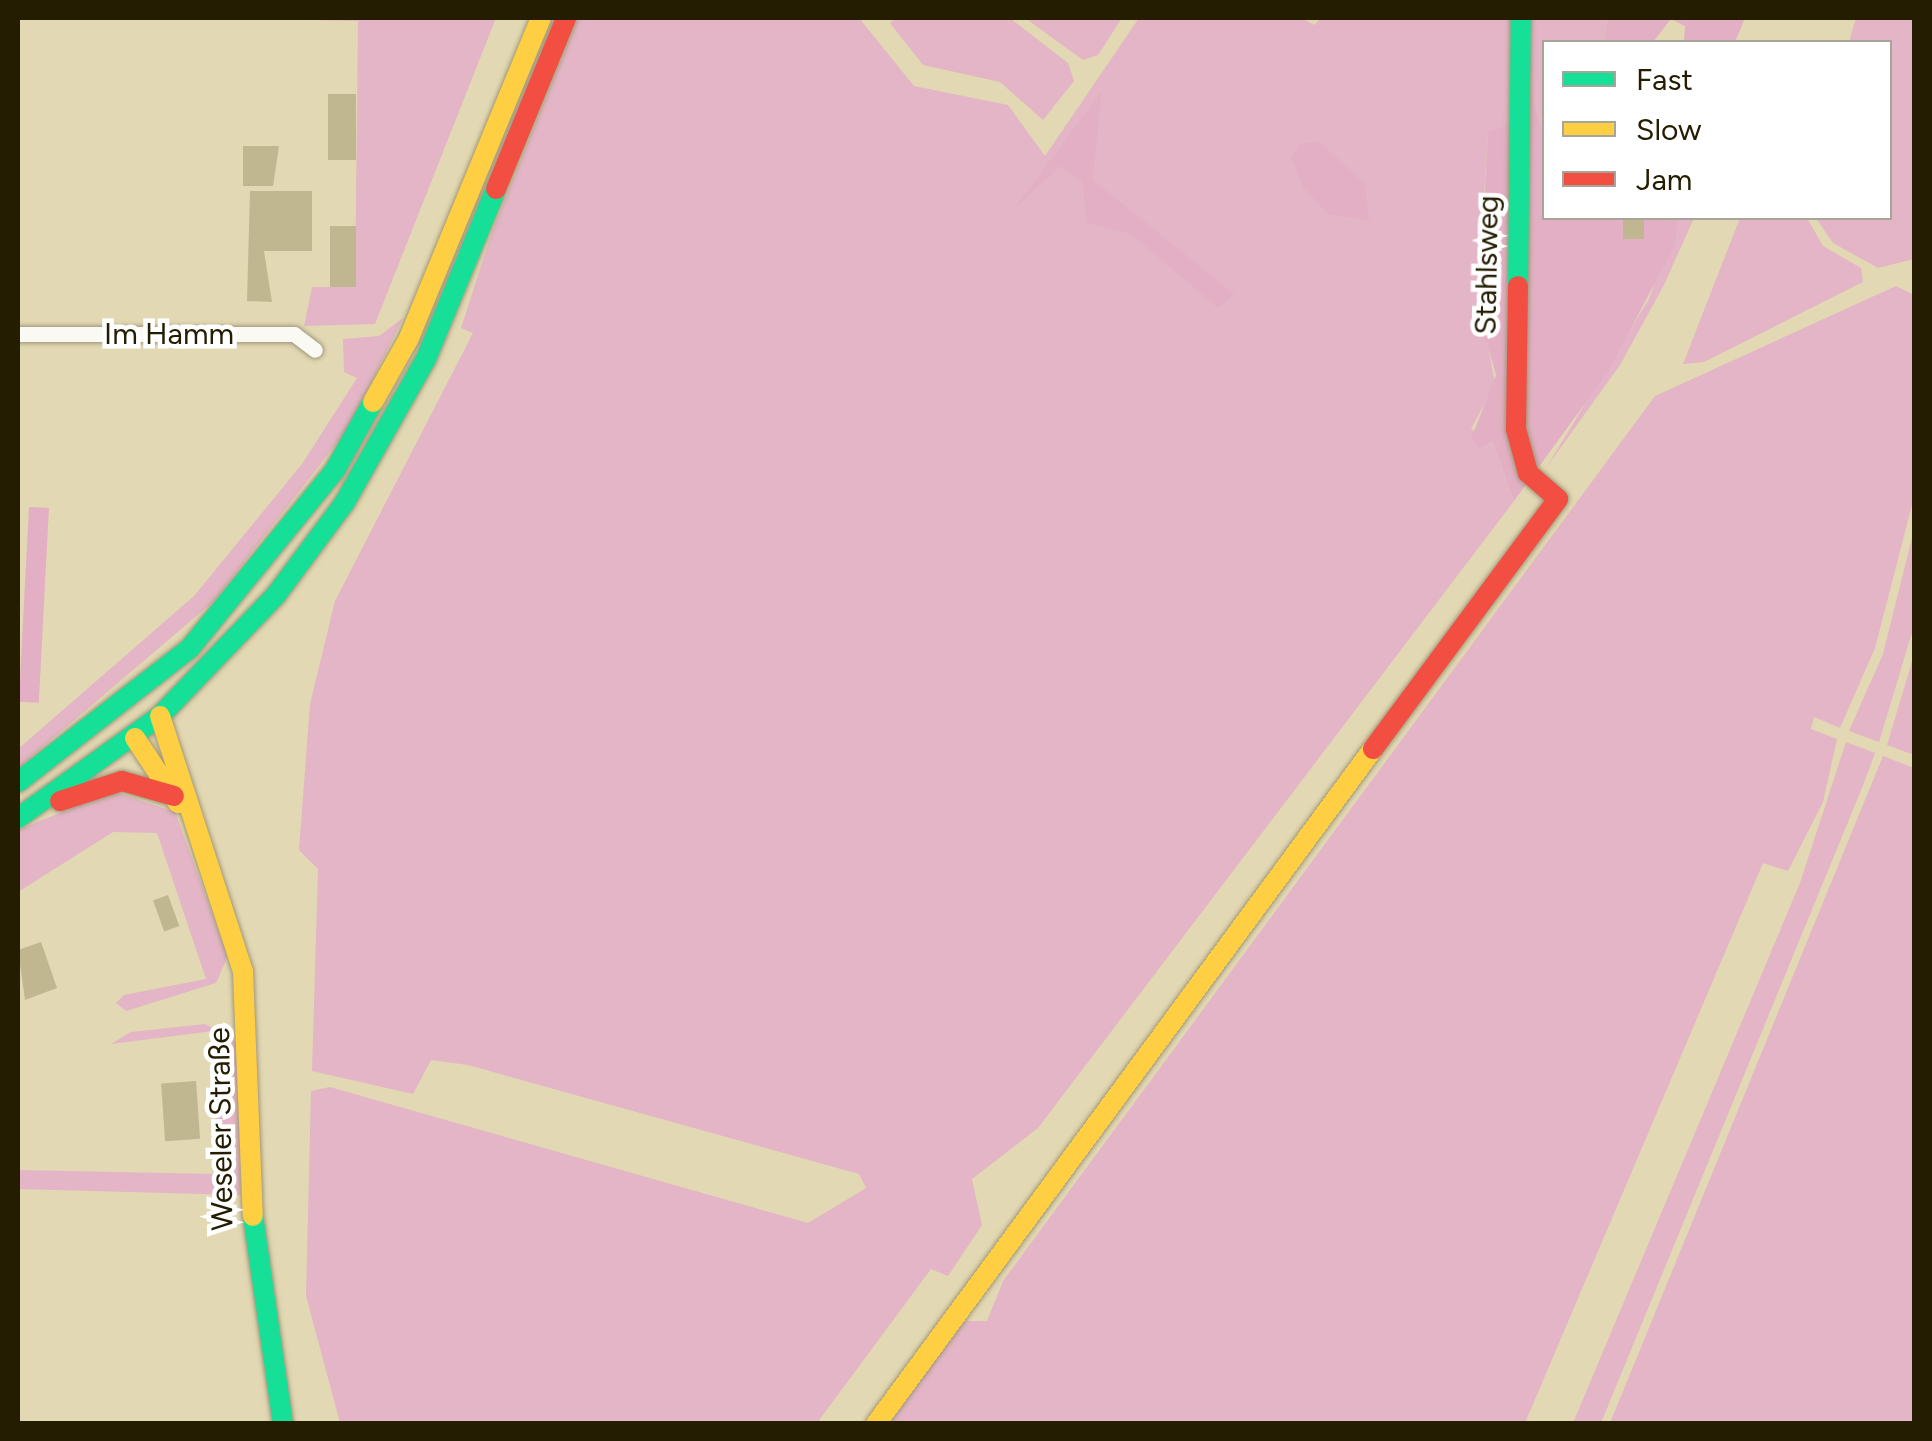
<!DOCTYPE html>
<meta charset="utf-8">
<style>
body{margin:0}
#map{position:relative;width:1932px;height:1441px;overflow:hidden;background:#e2d8b3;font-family:Figtree,sans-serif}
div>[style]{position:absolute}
.green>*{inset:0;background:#e3b5c6}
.forest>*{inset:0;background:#e3afc4;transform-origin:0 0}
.building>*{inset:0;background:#c0b690;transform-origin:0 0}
.roads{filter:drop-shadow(0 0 2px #a1987b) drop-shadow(0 0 2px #a1987b)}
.street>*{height:15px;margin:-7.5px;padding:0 7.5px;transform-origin:7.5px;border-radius:7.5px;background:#fbf9f4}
.fast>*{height:20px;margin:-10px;padding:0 10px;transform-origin:10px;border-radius:10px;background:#16e098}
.slow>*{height:20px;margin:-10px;padding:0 10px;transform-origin:10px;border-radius:10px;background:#ffcf43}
.jam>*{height:20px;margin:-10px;padding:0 10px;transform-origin:10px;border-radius:10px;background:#f24e42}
span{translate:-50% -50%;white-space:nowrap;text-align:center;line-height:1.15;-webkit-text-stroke:9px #fff;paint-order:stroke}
.street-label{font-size:30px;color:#241d02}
.frame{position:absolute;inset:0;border:20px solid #241d02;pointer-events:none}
.legend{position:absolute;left:1542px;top:40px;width:350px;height:180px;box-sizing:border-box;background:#fff;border:2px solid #a7a59a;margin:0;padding:12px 18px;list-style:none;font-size:30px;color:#241d02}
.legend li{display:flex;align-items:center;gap:20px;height:50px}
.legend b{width:50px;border:2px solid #a7a59a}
</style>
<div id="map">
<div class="green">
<i style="clip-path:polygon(221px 18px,496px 18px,375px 324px,304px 326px,312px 287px,355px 287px,358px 21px)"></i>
<i style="clip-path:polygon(578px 18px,859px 18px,914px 86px,1008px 105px,1045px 156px,1139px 18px,1301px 18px,1315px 25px,1320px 18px,1513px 18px,1515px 147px,1488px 132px,1478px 287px,1495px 384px,1471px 429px,1491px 439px,1514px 501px,1038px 1128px,972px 1179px,982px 1225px,948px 1276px,931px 1269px,817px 1423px,340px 1423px,306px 1296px,311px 1091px,330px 1087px,808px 1223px,866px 1188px,859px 1174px,468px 1065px,431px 1060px,413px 1094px,312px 1071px,318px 869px,299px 850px,310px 704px,335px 601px,473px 333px,461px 328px,492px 232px)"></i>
<i style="clip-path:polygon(896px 18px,1010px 18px,1068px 63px,1074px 81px,1043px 120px,1000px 82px,923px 65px,890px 23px)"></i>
<i style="clip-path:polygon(1025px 18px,1122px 18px,1098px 55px,1083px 60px)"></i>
<i style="clip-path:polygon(1527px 18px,1608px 18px,1604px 42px,1544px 42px,1544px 137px,1531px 89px)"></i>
<i style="clip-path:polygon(1856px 18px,1914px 18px,1914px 259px,1878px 268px,1833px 243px,1816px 218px,1890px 218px,1890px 42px,1849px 42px)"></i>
<i style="clip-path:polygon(1678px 218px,1694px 218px,1664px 285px,1620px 365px,1546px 468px,1649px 299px)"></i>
<i style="clip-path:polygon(1740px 218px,1807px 218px,1823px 246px,1861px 268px,1863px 282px,1704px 362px,1683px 364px)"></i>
<i style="clip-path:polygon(1896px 286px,1914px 295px,1914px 497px,1875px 648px,1840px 728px,1814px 717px,1811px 729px,1837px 739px,1823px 802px,1788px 871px,1763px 863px,1525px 1423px,884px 1424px,962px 1321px,987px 1321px,1003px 1281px,1655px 396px)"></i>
<i style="clip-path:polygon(403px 318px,350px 426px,213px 602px,18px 768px,18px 749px,194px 596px,302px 464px,357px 378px,344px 372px,343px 339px,379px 336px)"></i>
<i style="clip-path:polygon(1914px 530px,1914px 626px,1879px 742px,1849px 731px,1883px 654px)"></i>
<i style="clip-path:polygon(1914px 655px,1914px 755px,1887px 745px)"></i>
<i style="clip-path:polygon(1846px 742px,1875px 753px,1862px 788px,1601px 1423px,1573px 1423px,1800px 883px)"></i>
<i style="clip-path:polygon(1883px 756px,1914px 768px,1914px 1423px,1610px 1423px)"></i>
<i style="clip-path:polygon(113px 791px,175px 812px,228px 956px,216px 983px,126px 1011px,116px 1003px,124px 995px,206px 979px,157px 833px,113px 832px,18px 892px,18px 830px)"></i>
<i style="clip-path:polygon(205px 1024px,237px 1042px,241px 1195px,18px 1189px,18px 1170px,215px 1174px,213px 1031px,111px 1044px,131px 1032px)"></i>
</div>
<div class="forest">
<i style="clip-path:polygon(1608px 18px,1745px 18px,1735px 42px,1684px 42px,1685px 26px,1671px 19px,1653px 42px,1604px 42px)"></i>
<i style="clip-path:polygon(1531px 89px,1544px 137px,1544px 218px,1678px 218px,1675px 245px,1608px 372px,1514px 501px,1492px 441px,1479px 448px,1471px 439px,1496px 375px,1478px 311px,1488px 132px,1506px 126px,1515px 147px,1526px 148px)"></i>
<i style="clip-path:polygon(1101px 92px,1093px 180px,1234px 294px,1218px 308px,1131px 234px,1087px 223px,1082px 181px,1060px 166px,1014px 209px)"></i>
<i style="clip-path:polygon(1319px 141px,1365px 184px,1369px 221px,1328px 214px,1303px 187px,1291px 157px,1300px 144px)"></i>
<i style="left:29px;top:507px;width:20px;height:195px;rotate:3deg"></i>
</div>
<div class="building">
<i style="left:328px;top:94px;width:28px;height:66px"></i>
<i style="clip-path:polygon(243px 146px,279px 146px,273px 186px,243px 186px)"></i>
<i style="clip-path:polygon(250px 191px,312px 191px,312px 251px,264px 251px,272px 302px,247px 301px)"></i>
<i style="left:1623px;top:218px;width:21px;height:21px"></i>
<i style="left:330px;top:226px;width:26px;height:61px"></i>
<i style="left:168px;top:895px;width:33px;height:16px;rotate:70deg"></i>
<i style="clip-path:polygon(41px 942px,57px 988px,25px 1000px,18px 950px)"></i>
<i style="left:196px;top:1081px;width:58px;height:35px;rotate:86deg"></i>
</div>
<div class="roads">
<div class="street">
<i style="left:18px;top:334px;width:276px"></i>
<i style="left:294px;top:334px;width:26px;rotate:37deg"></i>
</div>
<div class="fast">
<i style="left:1518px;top:286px;width:268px;rotate:-89.4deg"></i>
<i style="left:18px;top:782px;width:218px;rotate:-37.9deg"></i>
<i style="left:190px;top:648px;width:230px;rotate:-50.8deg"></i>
<i style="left:335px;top:470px;width:78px;rotate:-60.8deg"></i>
<i style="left:18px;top:818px;width:175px;rotate:-35.7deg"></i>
<i style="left:160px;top:716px;width:168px;rotate:-46.2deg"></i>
<i style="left:276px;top:595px;width:116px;rotate:-53.4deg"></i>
<i style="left:345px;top:502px;width:164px;rotate:-60.5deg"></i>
<i style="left:426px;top:359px;width:184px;rotate:-67.6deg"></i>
<i style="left:253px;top:1216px;width:210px;rotate:81.8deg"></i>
</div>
<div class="slow">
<i style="left:373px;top:402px;width:73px;rotate:-60.6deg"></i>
<i style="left:409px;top:338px;width:346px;rotate:-67.6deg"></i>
<i style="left:160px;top:716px;width:269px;rotate:72deg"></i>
<i style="left:243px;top:972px;width:244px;rotate:87.7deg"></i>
<i style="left:135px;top:738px;width:78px;rotate:56.5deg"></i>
<i style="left:876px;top:1424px;width:838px;rotate:-53.64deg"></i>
</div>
<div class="jam">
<i style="left:496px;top:189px;width:185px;rotate:-67.7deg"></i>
<i style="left:1373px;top:749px;width:311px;rotate:-53.5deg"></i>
<i style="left:1558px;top:499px;width:40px;rotate:-139deg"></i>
<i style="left:1528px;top:473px;width:46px;rotate:-105.3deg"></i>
<i style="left:1516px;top:429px;width:143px;rotate:-89.2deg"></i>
<i style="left:60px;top:801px;width:65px;rotate:-17.9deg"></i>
<i style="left:122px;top:781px;width:54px;rotate:16.1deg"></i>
</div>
</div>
<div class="street-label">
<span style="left:1487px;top:265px;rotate:-89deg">Stahlsweg</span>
<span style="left:169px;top:334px">Im Hamm</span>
<span style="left:221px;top:1129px;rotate:-91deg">Weseler Straße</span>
</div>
<div class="frame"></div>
<ul class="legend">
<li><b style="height:12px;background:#16e098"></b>Fast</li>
<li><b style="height:12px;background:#ffcf43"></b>Slow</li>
<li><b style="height:12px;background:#f24e42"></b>Jam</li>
</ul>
</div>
